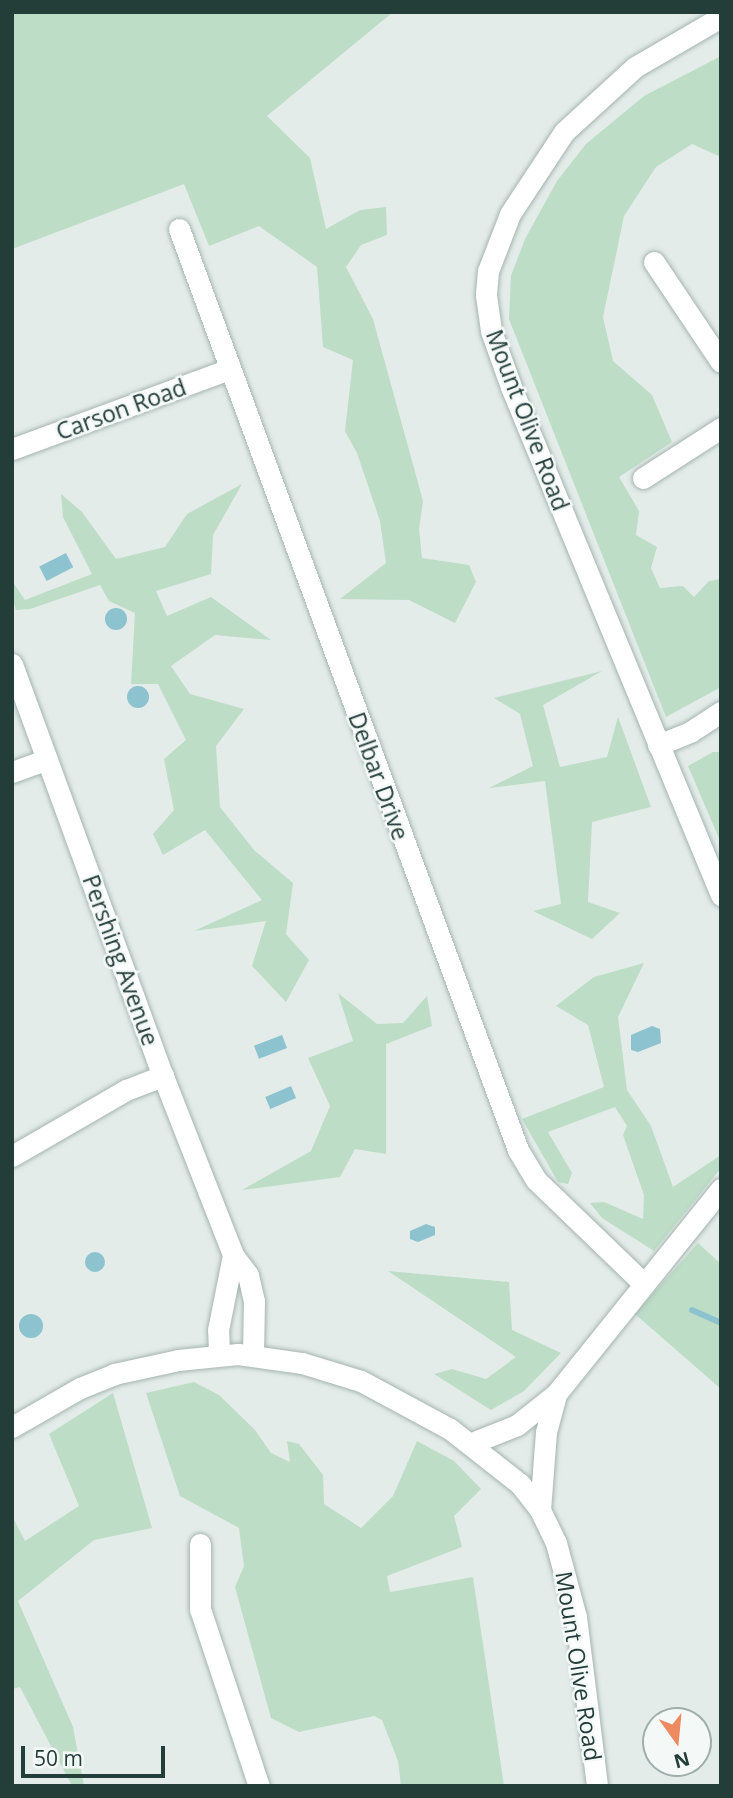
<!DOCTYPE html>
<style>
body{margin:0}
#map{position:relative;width:733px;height:1798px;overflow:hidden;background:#e3ece9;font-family:"Open Sans",sans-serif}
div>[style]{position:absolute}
.green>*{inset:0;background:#bdddc7}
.water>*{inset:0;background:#8dc2cf;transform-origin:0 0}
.round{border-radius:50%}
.stream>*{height:6px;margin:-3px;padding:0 3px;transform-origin:3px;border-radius:3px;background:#8dc2cf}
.roads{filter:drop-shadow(0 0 2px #a6b4b0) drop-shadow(0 0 2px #a6b4b0)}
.minor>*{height:21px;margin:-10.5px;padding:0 10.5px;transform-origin:10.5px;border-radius:10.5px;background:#fff}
.tertiary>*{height:21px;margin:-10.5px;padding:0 10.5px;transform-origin:10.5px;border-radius:10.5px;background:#fff}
.secondary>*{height:21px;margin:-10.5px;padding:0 10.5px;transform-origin:10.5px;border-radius:10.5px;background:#fff}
span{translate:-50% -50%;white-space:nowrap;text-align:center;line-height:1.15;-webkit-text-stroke:5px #f4f9f7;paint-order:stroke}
.street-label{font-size:23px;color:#233d38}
.frame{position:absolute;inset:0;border:14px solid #233d38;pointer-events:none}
.north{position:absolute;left:642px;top:1707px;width:70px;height:70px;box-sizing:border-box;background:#f4f9f7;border:2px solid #a0aeab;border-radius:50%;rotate:165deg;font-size:19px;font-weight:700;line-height:28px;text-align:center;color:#233d38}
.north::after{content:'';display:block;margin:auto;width:24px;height:32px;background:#ed8a60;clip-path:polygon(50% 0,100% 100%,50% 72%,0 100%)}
.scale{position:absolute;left:21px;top:1746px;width:144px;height:32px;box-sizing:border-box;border:4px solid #233d38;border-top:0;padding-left:9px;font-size:21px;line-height:24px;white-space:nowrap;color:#233d38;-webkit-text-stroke:5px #f4f9f7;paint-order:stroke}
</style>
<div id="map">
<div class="green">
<i style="clip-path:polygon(12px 12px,393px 12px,267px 116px,310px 158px,326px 229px,360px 210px,386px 207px,387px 235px,361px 245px,346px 267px,373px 319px,423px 501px,419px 529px,422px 558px,469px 565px,476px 582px,455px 623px,409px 600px,340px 599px,386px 563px,380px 521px,357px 453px,345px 431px,353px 360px,323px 347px,317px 267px,259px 226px,209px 246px,184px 184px,12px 249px)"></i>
<i style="clip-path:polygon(721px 56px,721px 157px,692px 144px,656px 167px,624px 216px,603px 317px,613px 361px,652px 395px,672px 442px,619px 477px,639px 511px,636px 535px,657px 547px,651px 568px,660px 588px,683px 586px,694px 597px,709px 581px,721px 579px,721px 687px,666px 717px,509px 319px,511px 276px,525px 239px,557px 181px,586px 144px,644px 96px)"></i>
<i style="clip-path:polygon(242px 484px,213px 535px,211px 574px,156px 591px,167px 616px,211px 597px,271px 640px,215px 635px,171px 666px,190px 694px,244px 709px,216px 746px,220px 807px,254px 850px,293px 883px,286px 934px,309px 960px,286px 1002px,252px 966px,266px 921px,194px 931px,262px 900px,205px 830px,163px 855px,153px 834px,174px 810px,164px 759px,186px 740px,158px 684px,131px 684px,135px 613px,109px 601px,100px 585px,30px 609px,16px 610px,12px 599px,12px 581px,25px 600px,92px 574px,63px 517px,61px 494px,82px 512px,116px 559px,165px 547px,187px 514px)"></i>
<i style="clip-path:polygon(602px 671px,543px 705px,560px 767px,607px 757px,618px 717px,651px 807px,592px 822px,588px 902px,620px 913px,592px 939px,533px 911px,561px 904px,545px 781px,489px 788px,533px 766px,520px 714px,494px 698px)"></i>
<i style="clip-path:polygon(713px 752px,721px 752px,721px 843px,688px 766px)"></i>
<i style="clip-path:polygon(644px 963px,618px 1017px,627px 1090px,651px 1126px,673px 1187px,721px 1155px,721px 1168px,654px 1251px,602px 1218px,590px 1203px,604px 1202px,643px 1219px,644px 1195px,623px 1135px,627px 1126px,615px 1107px,548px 1132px,572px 1173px,568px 1184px,558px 1182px,522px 1119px,604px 1087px,588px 1025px,556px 1006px,594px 977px)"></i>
<i style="clip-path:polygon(338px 993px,377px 1024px,403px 1023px,427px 996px,432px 1026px,386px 1044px,386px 1154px,355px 1149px,340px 1177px,242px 1190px,311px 1151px,330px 1106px,308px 1058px,353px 1041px)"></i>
<i style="clip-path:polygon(698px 1243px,721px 1264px,721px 1389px,635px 1314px)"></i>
<i style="clip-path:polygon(388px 1271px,509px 1282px,512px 1330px,561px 1353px,524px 1391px,491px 1410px,434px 1374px,452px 1369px,486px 1379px,516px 1357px)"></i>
<i style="clip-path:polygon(194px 1382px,219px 1395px,255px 1430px,271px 1453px,290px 1462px,287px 1441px,299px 1444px,323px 1475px,324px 1504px,361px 1528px,393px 1496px,417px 1441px,454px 1461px,481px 1489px,454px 1516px,462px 1547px,387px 1576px,390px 1592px,473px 1577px,504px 1786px,401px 1786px,398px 1761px,382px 1720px,374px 1716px,299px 1732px,271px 1718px,235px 1587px,244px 1566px,239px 1528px,180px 1496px,146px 1393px)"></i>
<i style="clip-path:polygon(113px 1393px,152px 1528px,94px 1540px,18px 1601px,73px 1727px,84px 1786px,72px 1786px,20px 1687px,12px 1689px,12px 1516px,25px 1541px,79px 1506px,49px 1434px)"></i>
</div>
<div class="water">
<i style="left:66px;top:553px;width:16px;height:30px;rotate:63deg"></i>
<i class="round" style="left:105px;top:608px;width:22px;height:22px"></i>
<i class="round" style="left:127px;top:686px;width:22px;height:22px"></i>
<i style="clip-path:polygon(652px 1026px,660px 1029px,661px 1043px,638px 1052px,631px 1050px,631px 1035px)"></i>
<i style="left:282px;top:1035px;width:14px;height:30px;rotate:69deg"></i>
<i style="left:291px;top:1086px;width:13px;height:28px;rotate:67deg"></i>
<i style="clip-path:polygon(426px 1224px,435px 1227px,435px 1235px,418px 1242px,410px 1239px,410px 1231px)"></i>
<i class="round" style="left:85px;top:1252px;width:20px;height:20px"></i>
<i class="round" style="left:19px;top:1314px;width:24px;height:24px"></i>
</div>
<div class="stream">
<i style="left:692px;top:1310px;width:32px;rotate:24deg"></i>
</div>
<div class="roads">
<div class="minor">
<i style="left:179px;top:229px;width:981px;rotate:69.79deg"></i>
<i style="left:518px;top:1150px;width:35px;rotate:59deg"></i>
<i style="left:536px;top:1180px;width:149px;rotate:43.9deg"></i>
<i style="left:654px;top:262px;width:120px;rotate:56.2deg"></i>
<i style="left:12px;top:449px;width:232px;rotate:-20.2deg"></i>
<i style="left:643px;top:478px;width:93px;rotate:-32.7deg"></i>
<i style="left:12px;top:664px;width:439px;rotate:69.9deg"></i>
<i style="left:163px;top:1076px;width:192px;rotate:68.6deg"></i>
<i style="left:233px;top:1255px;width:25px;rotate:53deg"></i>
<i style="left:248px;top:1275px;width:27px;rotate:77deg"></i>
<i style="left:254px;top:1301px;width:54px;rotate:91.1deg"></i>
<i style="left:12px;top:772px;width:37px;rotate:-20deg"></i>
<i style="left:12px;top:1156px;width:132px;rotate:-30.1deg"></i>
<i style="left:126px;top:1090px;width:40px;rotate:-21deg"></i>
<i style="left:219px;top:1354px;width:24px;rotate:-92deg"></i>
<i style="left:218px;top:1330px;width:76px;rotate:-78.7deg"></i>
<i style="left:200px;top:1544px;width:65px;rotate:90deg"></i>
<i style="left:200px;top:1609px;width:187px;rotate:71.6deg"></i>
</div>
<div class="tertiary">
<i style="left:721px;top:17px;width:99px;rotate:149.8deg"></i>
<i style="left:635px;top:67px;width:96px;rotate:137.5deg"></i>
<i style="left:564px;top:132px;width:98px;rotate:123.4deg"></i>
<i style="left:510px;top:214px;width:61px;rotate:111.1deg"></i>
<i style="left:488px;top:271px;width:24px;rotate:95deg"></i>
<i style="left:486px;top:295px;width:36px;rotate:82deg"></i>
<i style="left:491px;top:331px;width:59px;rotate:70.3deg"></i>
<i style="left:511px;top:387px;width:550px;rotate:67.54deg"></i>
<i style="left:658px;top:745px;width:35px;rotate:-22deg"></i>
<i style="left:690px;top:732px;width:37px;rotate:-33deg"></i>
<i style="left:472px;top:1443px;width:48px;rotate:-21.8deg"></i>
<i style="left:517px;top:1425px;width:50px;rotate:-38.5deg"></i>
<i style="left:556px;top:1394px;width:263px;rotate:-51.2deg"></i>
<i style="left:540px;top:1510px;width:78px;rotate:-85.6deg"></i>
<i style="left:546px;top:1432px;width:39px;rotate:-75deg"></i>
</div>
<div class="secondary">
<i style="left:12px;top:1427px;width:78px;rotate:-29.8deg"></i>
<i style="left:80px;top:1388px;width:37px;rotate:-22deg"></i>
<i style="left:114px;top:1374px;width:66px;rotate:-12.3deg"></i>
<i style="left:178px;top:1360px;width:60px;rotate:-5.7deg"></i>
<i style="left:238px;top:1354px;width:65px;rotate:8deg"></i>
<i style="left:302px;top:1363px;width:62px;rotate:17deg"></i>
<i style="left:361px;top:1381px;width:101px;rotate:28.3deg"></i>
<i style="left:450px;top:1429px;width:89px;rotate:38.2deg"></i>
<i style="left:520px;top:1484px;width:33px;rotate:52deg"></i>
<i style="left:540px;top:1510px;width:37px;rotate:64deg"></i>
<i style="left:556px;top:1543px;width:77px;rotate:74.9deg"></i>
<i style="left:576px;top:1617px;width:170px;rotate:82.9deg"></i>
</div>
</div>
<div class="street-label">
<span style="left:121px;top:409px;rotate:-20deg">Carson Road</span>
<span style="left:528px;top:420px;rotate:69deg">Mount Olive Road</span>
<span style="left:379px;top:776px;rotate:70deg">Delbar Drive</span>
<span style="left:121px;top:960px;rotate:70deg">Pershing Avenue</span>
<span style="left:579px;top:1666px;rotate:81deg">Mount Olive Road</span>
</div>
<div class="frame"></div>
<div class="north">N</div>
<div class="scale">50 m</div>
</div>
